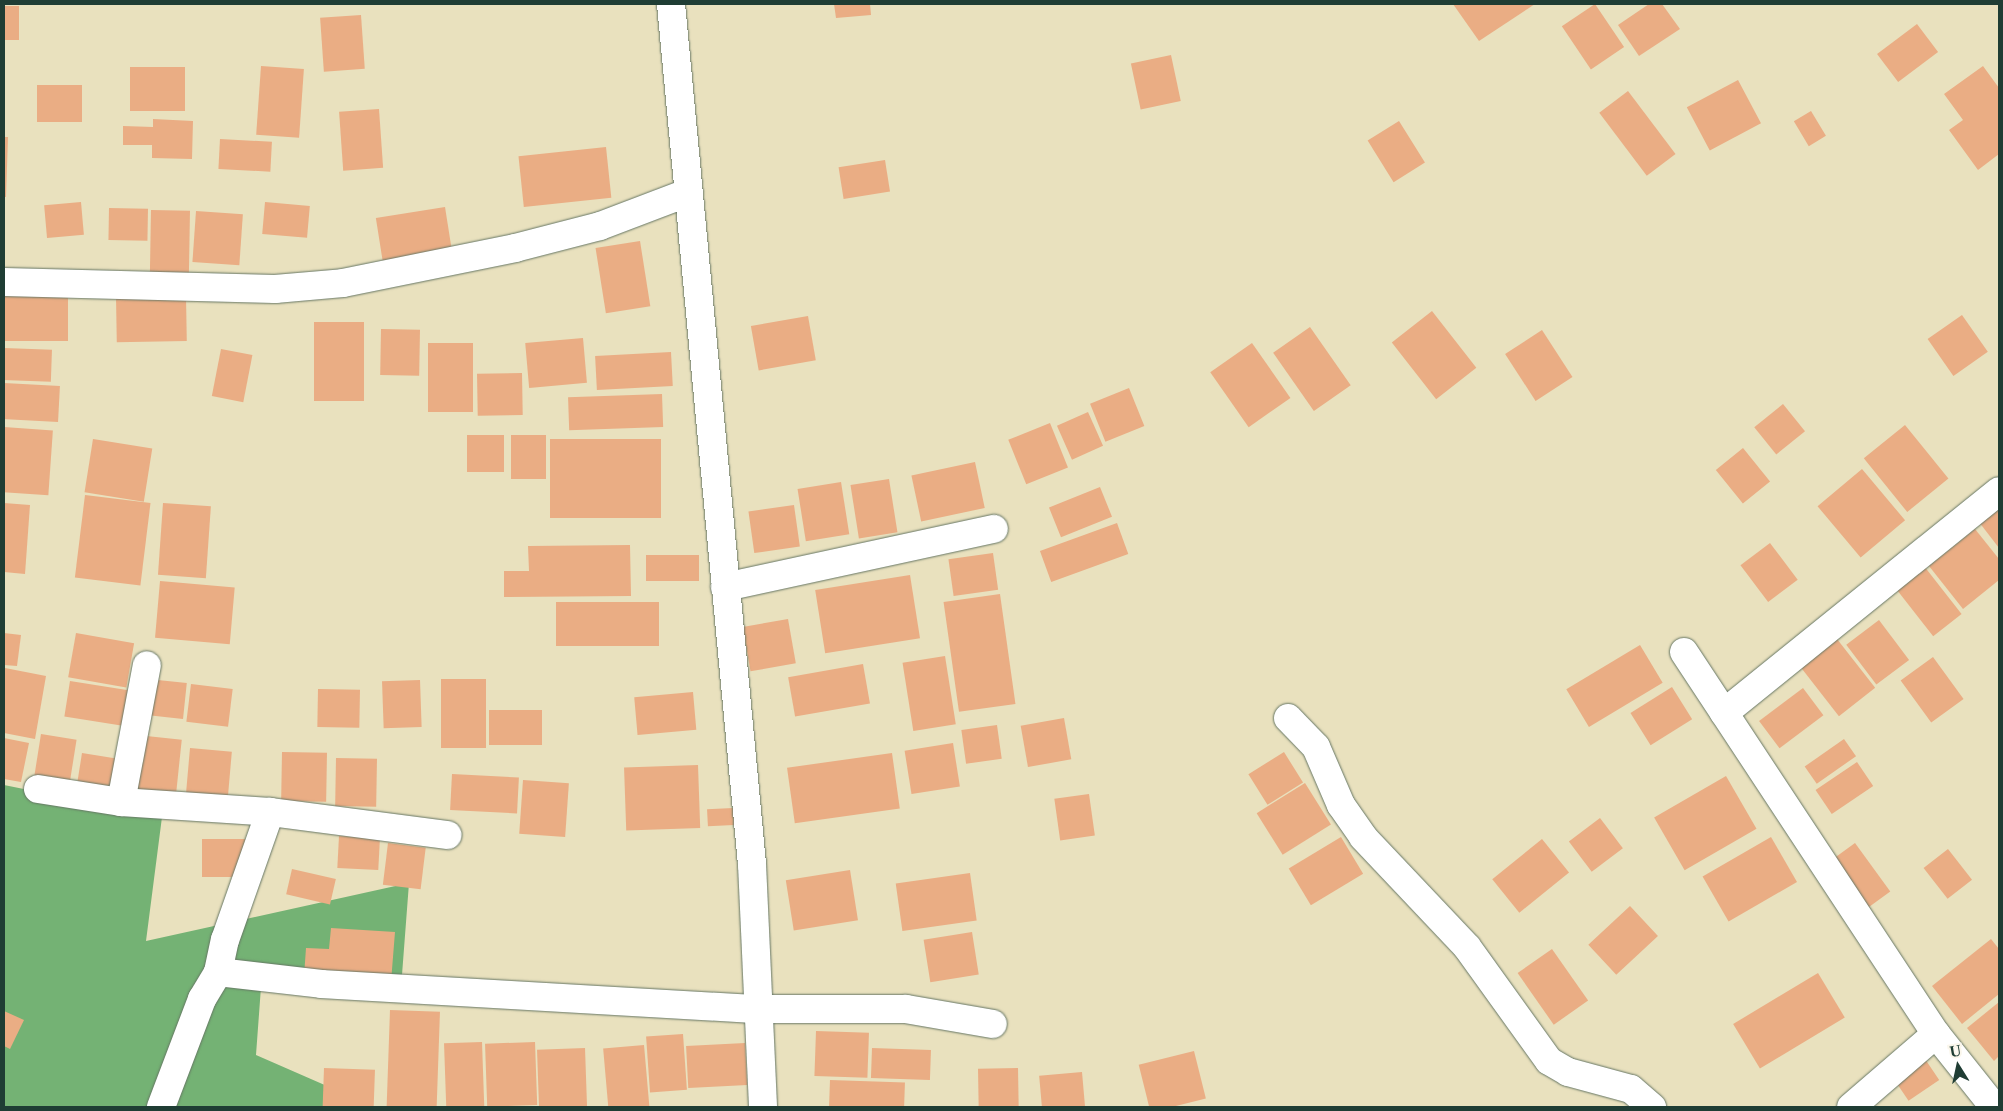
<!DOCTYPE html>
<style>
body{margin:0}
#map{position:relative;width:2003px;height:1111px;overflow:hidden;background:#e9e1be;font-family:"Libre Caslon Text",serif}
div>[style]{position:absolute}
.forest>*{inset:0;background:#74b274}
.building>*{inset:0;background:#eaad84;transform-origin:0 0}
.roads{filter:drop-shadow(0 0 1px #667664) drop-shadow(0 0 1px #667664)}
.minor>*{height:28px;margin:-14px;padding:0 14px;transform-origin:14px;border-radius:14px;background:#fff}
span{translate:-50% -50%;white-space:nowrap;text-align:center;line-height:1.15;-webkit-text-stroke:5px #fbf7ec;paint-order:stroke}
.frame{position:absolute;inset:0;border:5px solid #1f3d34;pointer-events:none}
.north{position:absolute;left:1933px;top:1041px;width:50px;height:50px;-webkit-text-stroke:4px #fbf7ec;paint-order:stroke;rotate:350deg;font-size:14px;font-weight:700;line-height:20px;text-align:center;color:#1f3d34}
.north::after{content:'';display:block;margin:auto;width:18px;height:22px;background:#1f3d34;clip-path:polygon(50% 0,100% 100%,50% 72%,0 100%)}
</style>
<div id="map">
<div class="forest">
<i style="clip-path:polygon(4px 785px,162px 817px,146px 941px,409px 883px,401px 988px,261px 987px,256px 1055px,375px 1107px,4px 1107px)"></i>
</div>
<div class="building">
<i style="clip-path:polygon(834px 4px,870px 4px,871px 15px,836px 18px)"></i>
<i style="clip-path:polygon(1453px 4px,1535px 4px,1479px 41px)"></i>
<i style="left:1595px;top:4px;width:52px;height:40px;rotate:56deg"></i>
<i style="clip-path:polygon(1649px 4px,1662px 4px,1680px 29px,1639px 56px,1618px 25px)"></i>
<i style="left:4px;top:6px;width:15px;height:34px"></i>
<i style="left:361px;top:15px;width:54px;height:41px;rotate:86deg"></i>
<i style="left:1917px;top:24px;width:35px;height:50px;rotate:53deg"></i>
<i style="left:1171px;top:55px;width:47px;height:41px;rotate:78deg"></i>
<i style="left:261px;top:66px;width:43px;height:69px;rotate:4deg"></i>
<i style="clip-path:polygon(1983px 66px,1999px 88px,1999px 154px,1978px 170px,1949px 130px,1963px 120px,1944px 94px)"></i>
<i style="left:130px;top:67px;width:55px;height:44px"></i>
<i style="left:1738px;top:80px;width:49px;height:58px;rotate:62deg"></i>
<i style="left:37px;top:85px;width:45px;height:37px"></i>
<i style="left:1628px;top:91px;width:79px;height:36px;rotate:53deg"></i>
<i style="left:379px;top:109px;width:59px;height:40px;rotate:86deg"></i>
<i style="left:1811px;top:111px;width:29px;height:20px;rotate:59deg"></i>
<i style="clip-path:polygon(153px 119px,193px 121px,192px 159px,152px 158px,152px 145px,123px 145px,123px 126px,153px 127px)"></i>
<i style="left:1399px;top:121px;width:49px;height:37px;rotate:58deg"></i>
<i style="clip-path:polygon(4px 137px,8px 137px,6px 197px,4px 197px)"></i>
<i style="left:220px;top:139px;width:52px;height:30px;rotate:3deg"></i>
<i style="left:606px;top:147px;width:51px;height:88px;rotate:84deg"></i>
<i style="left:885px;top:160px;width:32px;height:47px;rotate:81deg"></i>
<i style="left:81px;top:202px;width:33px;height:37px;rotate:85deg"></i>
<i style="left:265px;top:202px;width:45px;height:32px;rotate:5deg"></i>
<i style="left:445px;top:207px;width:43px;height:70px;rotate:81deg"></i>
<i style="left:109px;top:208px;width:39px;height:32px;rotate:1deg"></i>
<i style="left:151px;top:210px;width:39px;height:62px;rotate:1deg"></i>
<i style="left:196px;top:211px;width:47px;height:51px;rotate:4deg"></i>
<i style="left:640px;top:241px;width:66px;height:45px;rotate:81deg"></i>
<i style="left:4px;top:288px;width:64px;height:53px"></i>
<i style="left:186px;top:296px;width:45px;height:70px;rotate:89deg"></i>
<i style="left:1432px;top:311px;width:72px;height:51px;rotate:52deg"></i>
<i style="left:1962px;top:315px;width:45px;height:42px;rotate:55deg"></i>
<i style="left:808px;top:316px;width:45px;height:58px;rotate:80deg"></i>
<i style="left:314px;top:322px;width:50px;height:79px"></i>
<i style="left:1310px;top:327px;width:71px;height:45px;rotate:55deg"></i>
<i style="left:381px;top:329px;width:39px;height:46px;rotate:1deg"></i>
<i style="left:1542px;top:330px;width:56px;height:44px;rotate:57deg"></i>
<i style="left:583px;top:338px;width:45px;height:58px;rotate:85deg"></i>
<i style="left:428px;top:343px;width:45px;height:69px"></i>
<i style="left:1252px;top:343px;width:67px;height:51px;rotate:55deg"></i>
<i style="left:4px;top:348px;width:48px;height:32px;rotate:2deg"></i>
<i style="left:221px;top:349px;width:32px;height:48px;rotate:11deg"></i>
<i style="left:671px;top:352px;width:34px;height:76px;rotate:87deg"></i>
<i style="left:522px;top:373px;width:42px;height:45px;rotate:89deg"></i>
<i style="left:4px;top:383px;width:56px;height:36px;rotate:3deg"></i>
<i style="left:1129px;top:388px;width:41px;height:42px;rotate:68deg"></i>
<i style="left:662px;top:394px;width:33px;height:94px;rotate:88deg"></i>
<i style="left:1783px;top:404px;width:35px;height:37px;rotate:51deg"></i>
<i style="left:1088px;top:412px;width:37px;height:34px;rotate:66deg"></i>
<i style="left:1050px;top:423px;width:48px;height:45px;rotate:68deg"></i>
<i style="left:1905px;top:425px;width:69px;height:53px;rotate:51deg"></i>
<i style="left:4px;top:427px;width:49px;height:65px;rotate:4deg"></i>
<i style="left:504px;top:435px;width:37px;height:37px;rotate:90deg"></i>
<i style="left:546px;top:435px;width:44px;height:35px;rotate:90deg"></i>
<i style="left:93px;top:439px;width:60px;height:54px;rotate:9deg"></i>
<i style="left:661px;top:439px;width:79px;height:111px;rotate:90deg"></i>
<i style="left:1743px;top:448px;width:43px;height:35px;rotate:51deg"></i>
<i style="left:975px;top:462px;width:47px;height:65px;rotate:78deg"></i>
<i style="left:1862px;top:469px;width:67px;height:58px;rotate:50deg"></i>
<i style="left:889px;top:479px;width:54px;height:39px;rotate:81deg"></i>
<i style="left:841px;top:482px;width:53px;height:44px;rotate:81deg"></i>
<i style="left:1100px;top:487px;width:32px;height:55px;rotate:68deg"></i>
<i style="left:85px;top:495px;width:66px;height:83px;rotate:7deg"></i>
<i style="clip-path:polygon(4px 503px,30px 505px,25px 574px,4px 572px)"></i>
<i style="left:163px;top:503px;width:48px;height:72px;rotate:4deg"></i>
<i style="left:794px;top:505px;width:42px;height:46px;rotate:82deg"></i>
<i style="clip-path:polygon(1999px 507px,1999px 548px,1979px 522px)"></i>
<i style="left:1117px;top:523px;width:33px;height:82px;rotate:70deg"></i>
<i style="clip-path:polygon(1975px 529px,1999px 559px,1999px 580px,1963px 609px,1929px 566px)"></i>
<i style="left:1770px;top:543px;width:46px;height:37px;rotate:53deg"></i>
<i style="clip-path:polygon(630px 545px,631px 596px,504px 597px,504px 571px,529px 571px,528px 546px)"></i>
<i style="left:993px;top:553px;width:37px;height:45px;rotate:82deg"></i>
<i style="left:699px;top:555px;width:26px;height:53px;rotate:90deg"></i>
<i style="left:1924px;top:566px;width:61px;height:36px;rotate:52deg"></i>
<i style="left:910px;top:575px;width:64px;height:96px;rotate:81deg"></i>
<i style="left:160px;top:581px;width:75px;height:57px;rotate:5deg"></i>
<i style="left:1000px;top:594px;width:111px;height:57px;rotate:82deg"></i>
<i style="left:659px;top:602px;width:44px;height:103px;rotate:90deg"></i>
<i style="left:788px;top:619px;width:45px;height:46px;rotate:80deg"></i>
<i style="left:1879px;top:620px;width:50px;height:41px;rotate:53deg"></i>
<i style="clip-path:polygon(4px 633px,21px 635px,17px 666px,4px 665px)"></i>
<i style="left:76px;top:633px;width:59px;height:45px;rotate:10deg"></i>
<i style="left:1837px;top:639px;width:62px;height:46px;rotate:52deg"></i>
<i style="left:1640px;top:645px;width:44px;height:86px;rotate:59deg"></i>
<i style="left:945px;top:656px;width:69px;height:43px;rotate:81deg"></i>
<i style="left:1933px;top:657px;width:52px;height:40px;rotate:54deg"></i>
<i style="left:863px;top:664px;width:40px;height:76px;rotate:80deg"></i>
<i style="clip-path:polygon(5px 668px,46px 676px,35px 739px,4px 733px)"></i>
<i style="left:148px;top:679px;width:39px;height:36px;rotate:6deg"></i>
<i style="left:441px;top:679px;width:45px;height:69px"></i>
<i style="left:420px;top:680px;width:47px;height:38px;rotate:88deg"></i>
<i style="left:70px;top:681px;width:67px;height:36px;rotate:9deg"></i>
<i style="left:191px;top:684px;width:42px;height:38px;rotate:7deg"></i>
<i style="left:1672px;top:687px;width:38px;height:49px;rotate:58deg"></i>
<i style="left:1803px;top:688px;width:34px;height:55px;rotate:53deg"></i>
<i style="left:318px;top:689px;width:42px;height:38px;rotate:1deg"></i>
<i style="left:693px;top:692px;width:38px;height:59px;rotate:85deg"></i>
<i style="left:489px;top:710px;width:53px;height:35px"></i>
<i style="left:1064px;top:718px;width:42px;height:44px;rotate:80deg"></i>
<i style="left:997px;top:725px;width:34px;height:36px;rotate:82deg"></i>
<i style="left:41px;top:734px;width:36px;height:49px;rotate:9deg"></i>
<i style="left:137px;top:735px;width:45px;height:55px;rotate:6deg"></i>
<i style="clip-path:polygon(4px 738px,29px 743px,21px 782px,4px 779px)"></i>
<i style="left:1844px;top:739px;width:21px;height:48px;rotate:55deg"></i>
<i style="left:953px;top:743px;width:44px;height:49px;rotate:81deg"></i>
<i style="left:190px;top:748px;width:42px;height:48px;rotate:5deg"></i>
<i style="left:282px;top:752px;width:45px;height:49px;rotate:1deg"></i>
<i style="left:1284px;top:752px;width:36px;height:42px;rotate:58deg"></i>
<i style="left:82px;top:753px;width:44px;height:35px;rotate:9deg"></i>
<i style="left:892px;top:753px;width:56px;height:106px;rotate:82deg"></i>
<i style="left:336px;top:758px;width:41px;height:48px;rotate:1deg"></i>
<i style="left:1857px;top:762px;width:29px;height:50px;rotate:56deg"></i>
<i style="left:698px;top:765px;width:63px;height:74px;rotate:88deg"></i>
<i style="left:452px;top:774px;width:67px;height:36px;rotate:3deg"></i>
<i style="left:1726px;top:776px;width:61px;height:83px;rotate:60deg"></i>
<i style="left:523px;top:780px;width:46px;height:54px;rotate:4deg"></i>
<i style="left:1305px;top:783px;width:49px;height:57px;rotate:58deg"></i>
<i style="left:1089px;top:794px;width:42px;height:35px;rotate:82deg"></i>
<i style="left:733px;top:808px;width:17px;height:26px;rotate:87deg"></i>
<i style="left:1600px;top:818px;width:38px;height:39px;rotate:53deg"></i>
<i style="left:339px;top:836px;width:41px;height:32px;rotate:3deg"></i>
<i style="left:1341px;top:837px;width:43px;height:61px;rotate:59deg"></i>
<i style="left:1771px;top:837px;width:52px;height:79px;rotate:60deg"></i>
<i style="left:202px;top:839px;width:46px;height:38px"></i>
<i style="left:1542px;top:839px;width:43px;height:64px;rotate:51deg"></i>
<i style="left:388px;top:843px;width:38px;height:42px;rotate:7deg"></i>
<i style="left:1855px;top:843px;width:60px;height:31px;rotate:54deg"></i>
<i style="left:1948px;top:849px;width:39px;height:31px;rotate:52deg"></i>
<i style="left:292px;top:869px;width:45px;height:26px;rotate:13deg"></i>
<i style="left:850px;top:870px;width:51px;height:65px;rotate:81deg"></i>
<i style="left:970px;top:873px;width:48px;height:75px;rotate:82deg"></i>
<i style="left:1630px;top:906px;width:41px;height:57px;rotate:47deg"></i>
<i style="clip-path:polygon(331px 928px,395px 932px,391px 982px,304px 976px,306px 948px,329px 949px)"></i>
<i style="left:972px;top:932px;width:43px;height:49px;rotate:81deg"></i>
<i style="clip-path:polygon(1991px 939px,1999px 949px,1999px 994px,1962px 1024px,1932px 986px)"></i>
<i style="left:1552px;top:949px;width:63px;height:42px;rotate:55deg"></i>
<i style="left:1818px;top:973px;width:52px;height:99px;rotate:59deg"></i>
<i style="clip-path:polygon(1999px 1002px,1999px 1056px,1994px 1061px,1967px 1028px)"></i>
<i style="left:390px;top:1010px;width:50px;height:96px;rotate:2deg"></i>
<i style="clip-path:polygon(4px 1011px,24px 1020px,10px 1049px,4px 1046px)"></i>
<i style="left:816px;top:1031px;width:53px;height:45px;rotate:2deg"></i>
<i style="left:683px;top:1034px;width:56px;height:37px;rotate:86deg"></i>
<i style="left:482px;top:1042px;width:65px;height:38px;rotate:88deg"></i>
<i style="left:535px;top:1042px;width:63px;height:50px;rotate:88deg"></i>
<i style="left:745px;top:1043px;width:42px;height:59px;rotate:87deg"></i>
<i style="left:644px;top:1045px;width:62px;height:41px;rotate:85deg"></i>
<i style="left:585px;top:1048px;width:59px;height:48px;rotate:88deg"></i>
<i style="left:872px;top:1048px;width:59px;height:30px;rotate:2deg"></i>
<i style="left:1194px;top:1051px;width:49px;height:57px;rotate:76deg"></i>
<i style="left:1923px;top:1056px;width:29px;height:37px;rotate:56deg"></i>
<i style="left:324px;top:1068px;width:51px;height:39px;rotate:2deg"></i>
<i style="left:1018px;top:1068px;width:39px;height:40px;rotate:89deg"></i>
<i style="left:1082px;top:1072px;width:35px;height:43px;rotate:85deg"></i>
<i style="left:830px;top:1080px;width:75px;height:27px;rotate:2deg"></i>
</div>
<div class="roads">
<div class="minor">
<i style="left:671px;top:4px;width:864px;rotate:84.62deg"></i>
<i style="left:752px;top:864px;width:243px;rotate:87.4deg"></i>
<i style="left:4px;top:282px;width:271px;rotate:1.5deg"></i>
<i style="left:275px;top:289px;width:68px;rotate:-5deg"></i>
<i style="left:343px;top:283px;width:176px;rotate:-11.5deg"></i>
<i style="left:515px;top:248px;width:88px;rotate:-14.5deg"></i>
<i style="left:600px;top:226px;width:93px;rotate:-20.8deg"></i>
<i style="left:725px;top:587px;width:275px;rotate:-12.2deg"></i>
<i style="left:1684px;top:652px;width:458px;rotate:56.6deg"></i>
<i style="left:1936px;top:1034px;width:112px;rotate:139.3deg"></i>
<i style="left:1724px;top:713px;width:353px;rotate:-38.9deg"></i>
<i style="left:1288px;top:718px;width:40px;rotate:46deg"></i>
<i style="left:1316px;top:747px;width:63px;rotate:66.7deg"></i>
<i style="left:1341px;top:805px;width:39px;rotate:55deg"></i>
<i style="left:1363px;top:837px;width:151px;rotate:46.6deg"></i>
<i style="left:1467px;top:947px;width:140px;rotate:54.3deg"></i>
<i style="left:1549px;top:1061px;width:22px;rotate:30deg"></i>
<i style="left:1568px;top:1072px;width:65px;rotate:15.1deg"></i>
<i style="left:1631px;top:1089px;width:28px;rotate:41deg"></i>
<i style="left:38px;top:789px;width:84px;rotate:8.9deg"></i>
<i style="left:121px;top:802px;width:149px;rotate:3.8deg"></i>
<i style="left:121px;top:802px;width:139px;rotate:-79.3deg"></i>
<i style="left:218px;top:972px;width:33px;rotate:-78deg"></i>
<i style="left:225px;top:940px;width:136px;rotate:-70.6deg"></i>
<i style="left:270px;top:812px;width:179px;rotate:7.4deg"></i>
<i style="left:1936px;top:1034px;width:93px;rotate:51.5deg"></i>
<i style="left:161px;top:1107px;width:116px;rotate:-69.2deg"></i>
<i style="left:202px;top:999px;width:31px;rotate:-59deg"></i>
<i style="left:218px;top:972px;width:104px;rotate:6.6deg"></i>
<i style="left:321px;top:984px;width:438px;rotate:3.3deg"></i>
<i style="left:758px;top:1009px;width:148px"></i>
<i style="left:906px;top:1009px;width:88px;rotate:9.8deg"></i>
</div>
</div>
<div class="frame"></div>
<div class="north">U</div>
</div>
